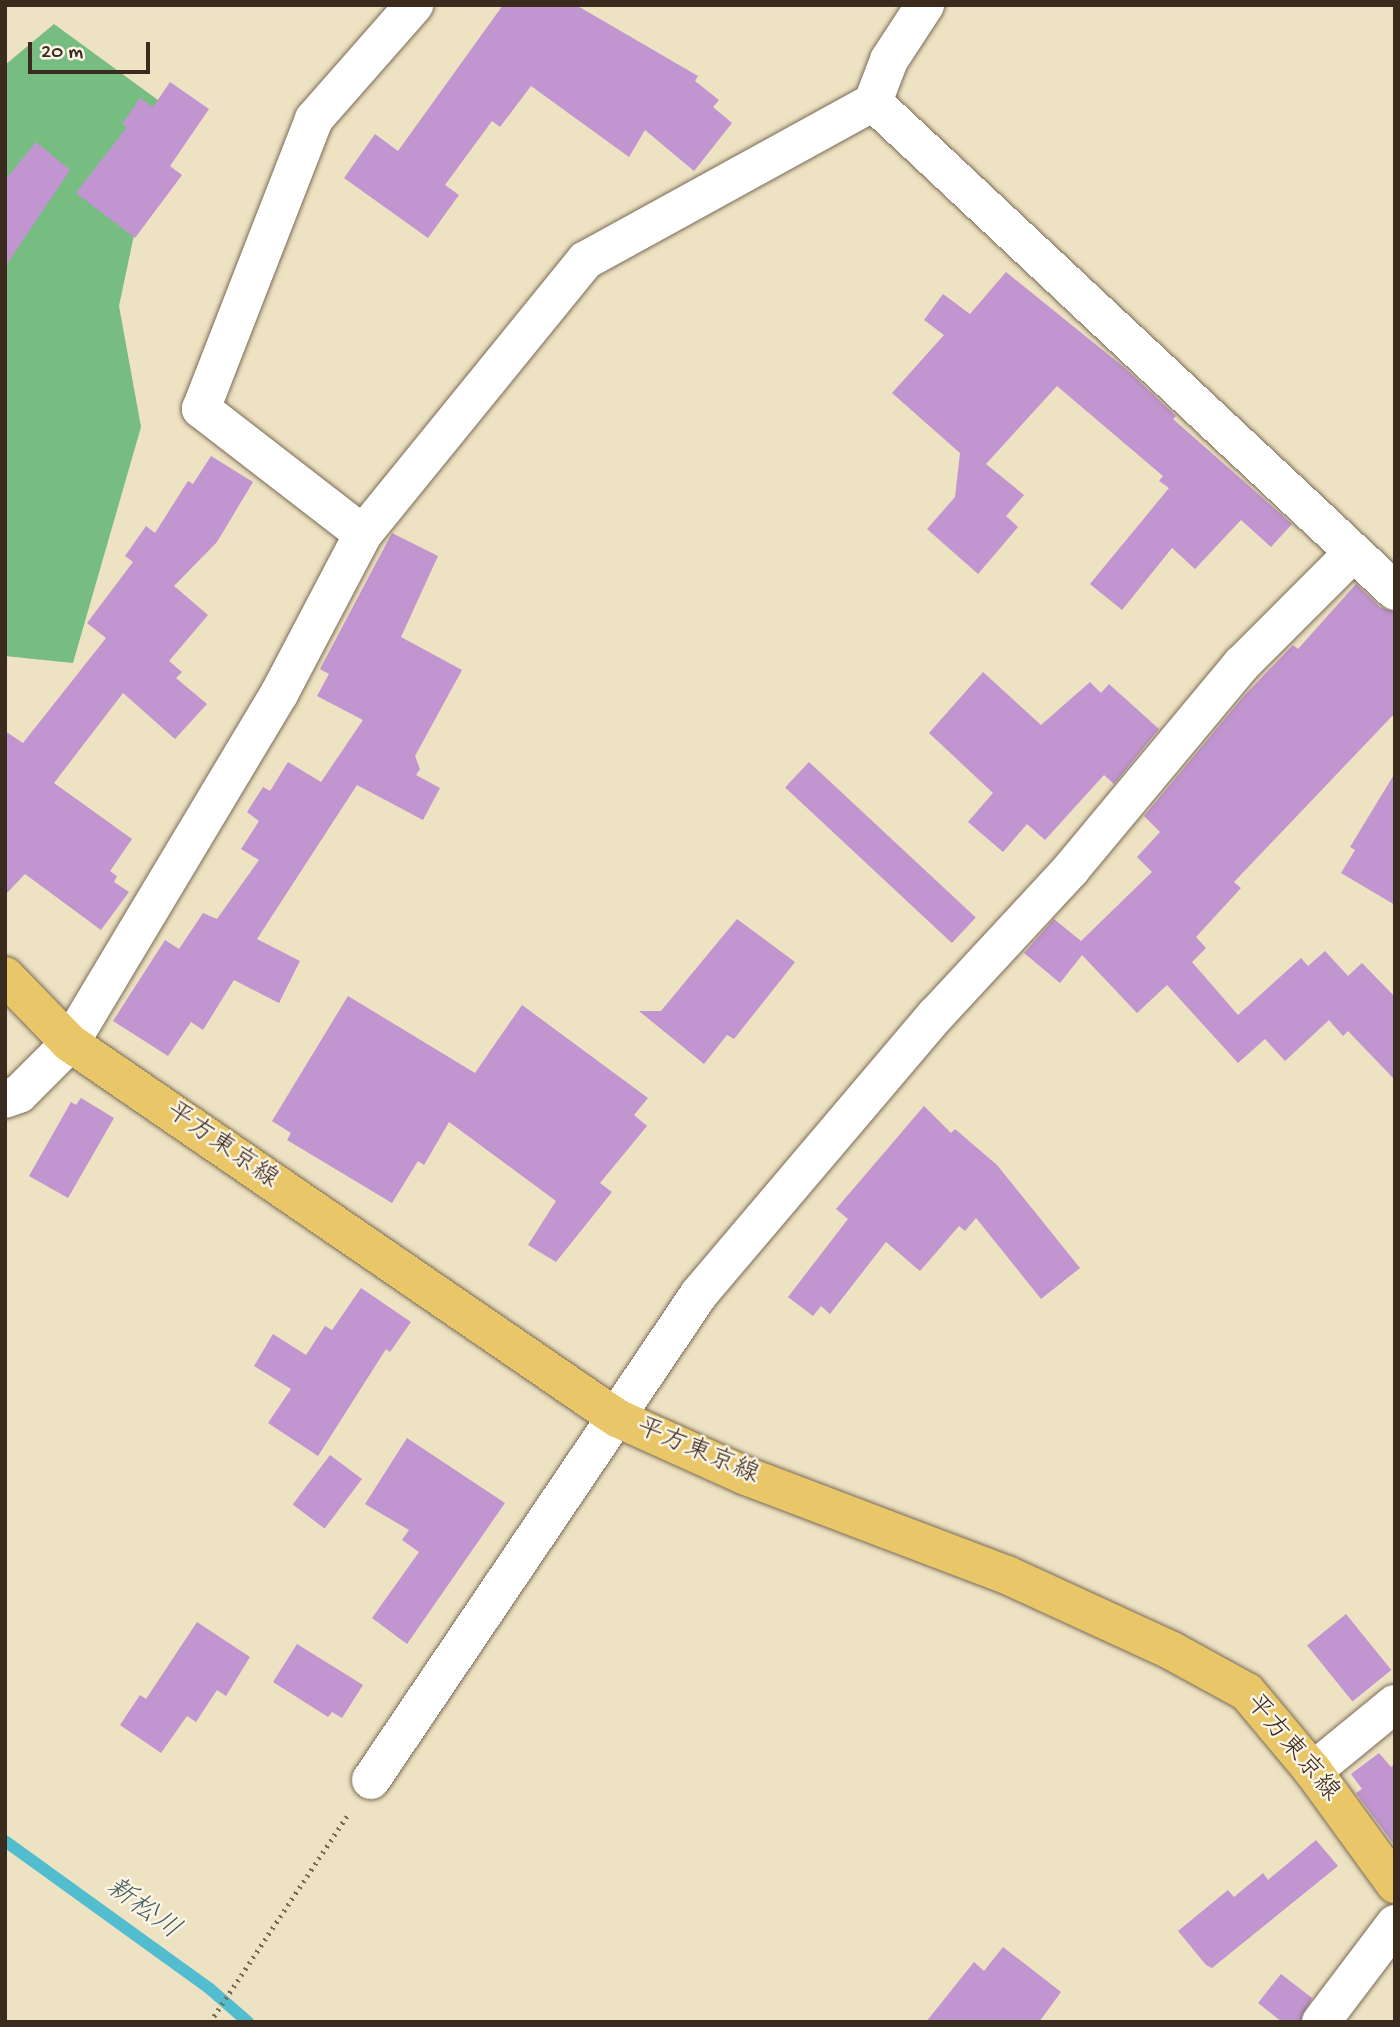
<!DOCTYPE html>
<meta charset="utf-8">
<style>
body{margin:0}
#map{position:relative;width:1400px;height:2027px;overflow:hidden;background:#ede2c1;font-family:"Gochi Hand","Klee One",sans-serif}
div>[style]{position:absolute}
.forest>*{inset:0;background:#77bc80}
.stream>*{height:12px;margin:-6px;padding:0 6px;transform-origin:6px;border-radius:6px;background:#52bdce}
.building>*{inset:0;background:#c195d0;transform-origin:0 0}
.path>*{height:4.5px;margin-top:-2.25px;transform-origin:0;background:repeating-linear-gradient(90deg,#796a57 0 2px,transparent 0 7px)}
.roads{filter:drop-shadow(0 0 2px #796a57) drop-shadow(0 0 2px #796a57)}
.minor>*{height:38px;margin:-19px;padding:0 19px;transform-origin:19px;border-radius:19px;background:#fff}
.major>*{height:38px;margin:-19px;padding:0 19px;transform-origin:19px;border-radius:19px;background:#e9c769}
span{translate:-50% -50%;white-space:nowrap;text-align:center;line-height:1.15;-webkit-text-stroke:5px #fcf5e5;paint-order:stroke}
.street-label{font-size:26px;color:#3b2a1e}
.water-label{font-size:28px;color:#435d5c;font-style:italic}
.frame{position:absolute;inset:0;border:7px solid #3b2a1e;pointer-events:none}
.scale{position:absolute;left:28px;top:42px;width:122px;height:32px;box-sizing:border-box;border:4px solid #3b2a1e;border-top:0;padding-left:9px;font-size:21px;line-height:24px;white-space:nowrap;color:#3b2a1e;-webkit-text-stroke:5px #fcf5e5;paint-order:stroke}
</style>
<div id="map">
<div class="forest">
<i style="clip-path:polygon(54px 24px,162px 103px,119px 306px,141px 427px,73px 663px,5px 656px,5px 65px)"></i>
</div>
<div class="stream">
<i style="left:5px;top:1841px;width:253px;rotate:35.8deg"></i>
<i style="left:210px;top:1989px;width:50px;rotate:41deg"></i>
</div>
<div class="building">
<i style="clip-path:polygon(503px 5px,576px 5px,698px 76px,695px 81px,719px 100px,713px 107px,732px 123px,694px 171px,645px 130px,629px 157px,531px 86px,500px 127px,492px 121px,445px 185px,459px 195px,428px 238px,344px 178px,375px 134px,398px 151px)"></i>
<i style="clip-path:polygon(170px 82px,209px 109px,170px 166px,182px 175px,135px 238px,76px 193px,127px 127px,122px 124px,140px 98px,153px 107px)"></i>
<i style="clip-path:polygon(36px 142px,70px 170px,5px 267px,5px 180px)"></i>
<i style="clip-path:polygon(1006px 272px,1126px 369px,1176px 416px,1173px 419px,1292px 524px,1271px 547px,1241px 520px,1195px 569px,1172px 548px,1122px 610px,1090px 584px,1169px 488px,1159px 481px,1163px 476px,1057px 386px,986px 464px,1024px 495px,1006px 516px,1018px 527px,978px 574px,927px 529px,955px 497px,960px 453px,892px 393px,944px 335px,924px 320px,943px 294px,970px 314px)"></i>
<i style="clip-path:polygon(211px 456px,253px 482px,217px 542px,174px 586px,208px 615px,169px 661px,182px 672px,176px 678px,207px 704px,175px 739px,123px 693px,54px 783px,132px 839px,110px 871px,117px 876px,114px 882px,129px 892px,101px 930px,25px 874px,5px 895px,5px 731px,23px 743px,106px 638px,87px 623px,133px 562px,125px 556px,146px 526px,155px 533px,188px 481px,193px 484px)"></i>
<i style="clip-path:polygon(392px 533px,438px 556px,401px 637px,462px 670px,415px 756px,420px 769px,416px 775px,440px 788px,423px 820px,357px 785px,257px 939px,300px 961px,279px 1003px,234px 980px,203px 1030px,191px 1022px,168px 1056px,113px 1021px,165px 940px,179px 949px,203px 913px,217px 919px,259px 860px,241px 849px,259px 821px,247px 812px,263px 787px,270px 791px,288px 762px,321px 782px,363px 720px,317px 696px,329px 674px,320px 669px)"></i>
<i style="clip-path:polygon(1356px 584px,1380px 607px,1395px 612px,1395px 713px,1234px 882px,1241px 888px,1196px 937px,1206px 948px,1192px 962px,1238px 1015px,1301px 958px,1308px 966px,1325px 951px,1348px 976px,1362px 963px,1395px 997px,1395px 1080px,1348px 1031px,1343px 1036px,1329px 1020px,1285px 1061px,1265px 1039px,1238px 1063px,1167px 985px,1137px 1013px,1082px 955px,1060px 983px,1024px 953px,1054px 919px,1081px 941px,1152px 872px,1137px 857px,1160px 832px,1144px 816px,1244px 696px,1293px 645px,1298px 649px)"></i>
<i style="clip-path:polygon(983px 672px,1041px 725px,1090px 682px,1101px 693px,1109px 684px,1159px 729px,1114px 784px,1104px 775px,1045px 840px,1027px 824px,1003px 852px,968px 822px,993px 793px,929px 733px)"></i>
<i style="left:809px;top:762px;width:228px;height:35px;rotate:43deg"></i>
<i style="clip-path:polygon(1395px 773px,1395px 905px,1341px 873px,1355px 850px,1350px 847px)"></i>
<i style="clip-path:polygon(737px 919px,795px 962px,734px 1039px,727px 1035px,704px 1064px,639px 1011px,661px 1011px)"></i>
<i style="clip-path:polygon(348px 996px,475px 1073px,522px 1005px,648px 1098px,634px 1115px,647px 1126px,600px 1183px,612px 1192px,556px 1262px,528px 1245px,556px 1201px,449px 1122px,424px 1165px,418px 1161px,392px 1203px,287px 1140px,291px 1133px,272px 1121px)"></i>
<i style="clip-path:polygon(81px 1098px,114px 1118px,68px 1198px,29px 1176px,71px 1102px,76px 1105px)"></i>
<i style="clip-path:polygon(924px 1106px,951px 1133px,955px 1129px,997px 1165px,1080px 1268px,1041px 1299px,976px 1218px,965px 1231px,959px 1226px,920px 1271px,886px 1242px,830px 1314px,821px 1306px,813px 1316px,788px 1297px,848px 1219px,836px 1209px)"></i>
<i style="clip-path:polygon(361px 1288px,411px 1322px,390px 1352px,386px 1349px,318px 1456px,268px 1423px,291px 1389px,254px 1366px,273px 1334px,306px 1355px,325px 1326px,332px 1330px)"></i>
<i style="clip-path:polygon(407px 1438px,505px 1503px,407px 1644px,372px 1618px,419px 1552px,402px 1540px,409px 1530px,365px 1504px)"></i>
<i style="left:330px;top:1455px;width:40px;height:62px;rotate:37deg"></i>
<i style="left:1346px;top:1614px;width:72px;height:50px;rotate:51deg"></i>
<i style="clip-path:polygon(197px 1622px,250px 1657px,226px 1696px,217px 1690px,196px 1722px,187px 1716px,161px 1753px,120px 1725px,140px 1695px,146px 1699px)"></i>
<i style="clip-path:polygon(297px 1644px,363px 1685px,342px 1718px,332px 1712px,328px 1717px,273px 1682px)"></i>
<i style="clip-path:polygon(1379px 1753px,1391px 1767px,1395px 1764px,1395px 1846px,1356px 1793px,1362px 1789px,1351px 1774px)"></i>
<i style="clip-path:polygon(1316px 1840px,1338px 1866px,1212px 1968px,1206px 1965px,1178px 1931px,1228px 1890px,1234px 1897px,1263px 1873px,1268px 1880px)"></i>
<i style="clip-path:polygon(1003px 1947px,1061px 1992px,1039px 2022px,926px 2022px,974px 1962px,984px 1971px)"></i>
<i style="clip-path:polygon(1281px 1974px,1312px 1998px,1300px 2022px,1282px 2022px,1258px 2003px)"></i>
</div>
<div class="path">
<i style="left:210px;top:2022px;width:251px;rotate:-56.4deg"></i>
</div>
<div class="roads">
<div class="minor">
<i style="left:873px;top:102px;width:715px;rotate:43.13deg"></i>
<i style="left:363px;top:534px;width:205px;rotate:-142.3deg"></i>
<i style="left:201px;top:409px;width:311px;rotate:-68.7deg"></i>
<i style="left:314px;top:119px;width:152px;rotate:-48.7deg"></i>
<i style="left:5px;top:1099px;width:15px;rotate:-20deg"></i>
<i style="left:19px;top:1094px;width:72px;rotate:-45deg"></i>
<i style="left:70px;top:1043px;width:407px;rotate:-59.1deg"></i>
<i style="left:279px;top:694px;width:181px;rotate:-62.3deg"></i>
<i style="left:363px;top:534px;width:353px;rotate:-50.9deg"></i>
<i style="left:586px;top:260px;width:328px;rotate:-28.8deg"></i>
<i style="left:873px;top:102px;width:45px;rotate:-69.1deg"></i>
<i style="left:889px;top:60px;width:66px;rotate:-56.8deg"></i>
<i style="left:1313px;top:1771px;width:106px;rotate:-39.3deg"></i>
<i style="left:371px;top:1780px;width:586px;rotate:-55.98deg"></i>
<i style="left:699px;top:1294px;width:366px;rotate:-49.7deg"></i>
<i style="left:936px;top:1015px;width:199px;rotate:-47.2deg"></i>
<i style="left:1071px;top:869px;width:267px;rotate:-50.2deg"></i>
<i style="left:1242px;top:664px;width:156px;rotate:-45deg"></i>
<i style="left:1321px;top:2022px;width:123px;rotate:-52.9deg"></i>
</div>
<div class="major">
<i style="left:5px;top:976px;width:93px;rotate:45.9deg"></i>
<i style="left:70px;top:1043px;width:663px;rotate:34.43deg"></i>
<i style="left:617px;top:1418px;width:141px;rotate:24.2deg"></i>
<i style="left:746px;top:1476px;width:279px;rotate:20.8deg"></i>
<i style="left:1007px;top:1575px;width:182px;rotate:24.7deg"></i>
<i style="left:1172px;top:1651px;width:85px;rotate:28.7deg"></i>
<i style="left:1247px;top:1692px;width:103px;rotate:50.1deg"></i>
<i style="left:1313px;top:1771px;width:140px;rotate:54deg"></i>
</div>
</div>
<div class="street-label">
<span style="left:221px;top:1147px;rotate:35deg">平方東京線</span>
<span style="left:697px;top:1453px;rotate:23deg">平方東京線</span>
<span style="left:1291px;top:1749px;rotate:50deg">平方東京線</span>
</div>
<div class="water-label">
<span style="left:142px;top:1910px;rotate:36deg">新松川</span>
</div>
<div class="frame"></div>
<div class="scale">20 m</div>
</div>
